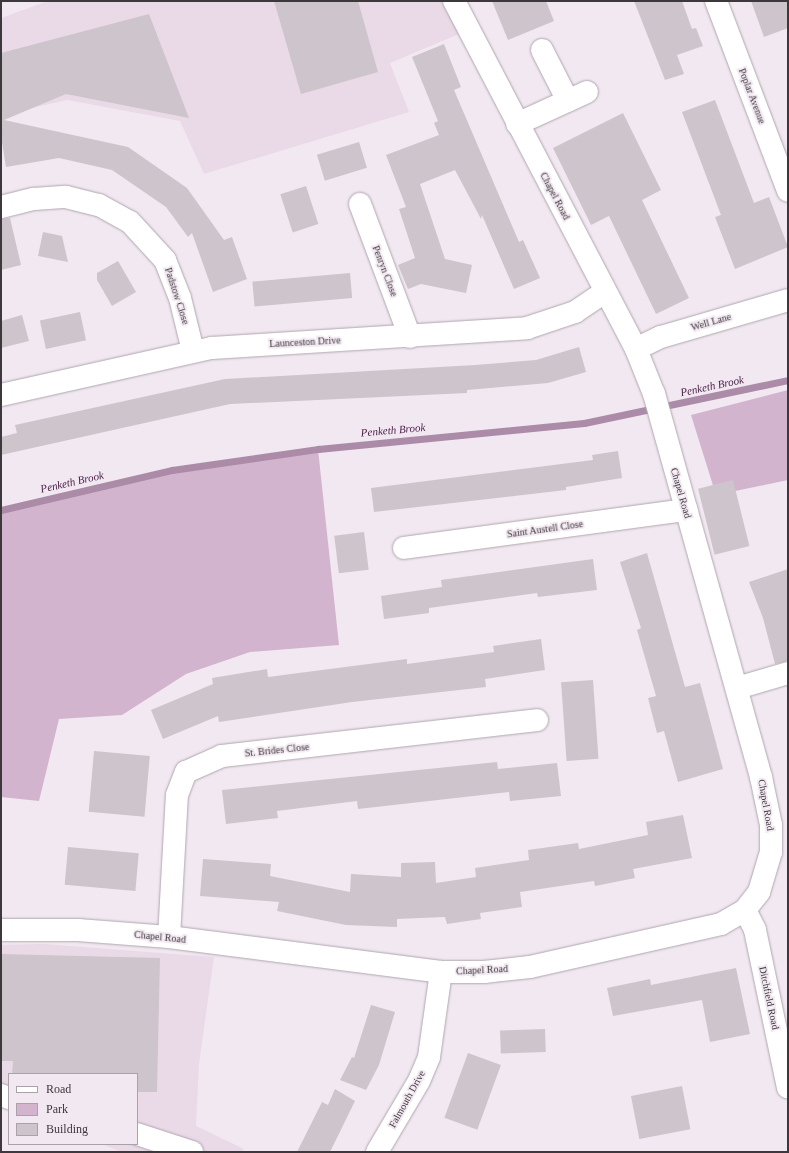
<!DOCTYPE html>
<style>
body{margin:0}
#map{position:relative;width:789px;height:1153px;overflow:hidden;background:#f2e8f1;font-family:"Times New Roman",serif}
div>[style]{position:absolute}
.built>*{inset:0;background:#eadae8}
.green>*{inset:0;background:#d3b4ce}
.stream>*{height:7px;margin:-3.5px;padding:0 3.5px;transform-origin:3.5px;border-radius:3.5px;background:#ab8ba7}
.building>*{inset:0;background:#cec4cc;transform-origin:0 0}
.roads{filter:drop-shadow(0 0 1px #afa6ae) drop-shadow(0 0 1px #afa6ae)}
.minor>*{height:22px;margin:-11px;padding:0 11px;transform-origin:11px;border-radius:11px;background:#fff}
span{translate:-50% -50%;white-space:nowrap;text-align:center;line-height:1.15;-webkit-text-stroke:3.5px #f2e8f1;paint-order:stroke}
.street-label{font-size:10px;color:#3c383b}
.water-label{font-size:11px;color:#4c2249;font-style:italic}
.frame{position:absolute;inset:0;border:2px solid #3c383b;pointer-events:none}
.legend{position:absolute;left:8px;top:1073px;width:130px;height:72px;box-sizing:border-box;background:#f2e8f1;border:1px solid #a9a2a8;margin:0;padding:5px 7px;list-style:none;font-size:12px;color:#3c383b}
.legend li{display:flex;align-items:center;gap:8px;height:20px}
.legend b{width:20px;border:1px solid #a9a2a8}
</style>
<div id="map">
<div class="built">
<i style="clip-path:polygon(48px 1px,467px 1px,478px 26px,390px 63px,409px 112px,204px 174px,180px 121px,67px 100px,1px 115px,1px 18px)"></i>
<i style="clip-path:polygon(44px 944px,214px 957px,199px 1064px,196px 1126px,244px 1149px,241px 1152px,122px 1152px,101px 1144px,137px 1144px,137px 1074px,9px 1074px,9px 1108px,1px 1104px,1px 945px)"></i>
</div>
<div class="green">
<i style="clip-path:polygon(788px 390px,788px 480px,716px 495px,691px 415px)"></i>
<i style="clip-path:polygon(318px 449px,339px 645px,250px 652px,186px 674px,122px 715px,59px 719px,39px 801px,1px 797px,1px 510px,172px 470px)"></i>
</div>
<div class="stream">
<i style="left:1px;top:510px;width:176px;rotate:-13.2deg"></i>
<i style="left:172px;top:470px;width:148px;rotate:-8.2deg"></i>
<i style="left:318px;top:449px;width:267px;rotate:-5.6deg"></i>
<i style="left:584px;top:423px;width:208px;rotate:-11.9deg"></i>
</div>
<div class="building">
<i style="clip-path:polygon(274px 1px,358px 1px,378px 72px,301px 94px)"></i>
<i style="clip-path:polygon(492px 1px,546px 1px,554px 21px,508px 40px)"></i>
<i style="clip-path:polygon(634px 1px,682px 1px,692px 29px,696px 28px,703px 46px,677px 55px,684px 74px,665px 80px)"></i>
<i style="clip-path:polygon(751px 1px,788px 1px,788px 28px,764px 37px)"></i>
<i style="clip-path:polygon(149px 14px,189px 118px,66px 94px,4px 120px,128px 147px,187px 188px,224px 240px,232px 237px,247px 279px,213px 292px,192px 233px,188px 237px,166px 207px,112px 170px,59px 158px,6px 167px,1px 136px,1px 53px)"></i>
<i style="clip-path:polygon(444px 44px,461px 87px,454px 90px,519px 242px,523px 240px,540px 278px,514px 289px,482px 215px,481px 219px,455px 170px,420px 184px,445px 259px,472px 265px,466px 293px,421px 284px,408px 289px,398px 265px,415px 258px,399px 209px,406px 207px,386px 155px,439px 135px,434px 123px,438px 121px,412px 57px)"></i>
<i style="clip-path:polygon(715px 100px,754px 203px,769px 197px,788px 247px,735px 269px,715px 217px,721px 215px,682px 112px)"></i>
<i style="clip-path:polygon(623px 113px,661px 190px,642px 200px,689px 298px,656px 314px,609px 216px,591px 225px,553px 148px)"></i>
<i style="left:359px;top:142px;width:27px;height:44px;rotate:73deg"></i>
<i style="left:306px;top:186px;width:40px;height:27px;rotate:72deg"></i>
<i style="clip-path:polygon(10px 218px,21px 265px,1px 270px,1px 219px)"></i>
<i style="clip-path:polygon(43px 232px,62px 236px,68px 262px,38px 256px)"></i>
<i style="clip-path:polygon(118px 261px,136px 292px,112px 306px,97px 280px,97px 273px)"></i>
<i style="left:350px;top:273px;width:25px;height:98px;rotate:85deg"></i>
<i style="left:80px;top:312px;width:29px;height:41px;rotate:78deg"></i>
<i style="clip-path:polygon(22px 315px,29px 341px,1px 348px,1px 321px)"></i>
<i style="clip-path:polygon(579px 347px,586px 372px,548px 383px,467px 390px,467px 393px,230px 404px,1px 455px,1px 437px,17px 433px,15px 425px,225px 379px,475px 365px,536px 360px)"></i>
<i style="clip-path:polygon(618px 451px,622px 478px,566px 487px,566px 490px,374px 512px,371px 488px,593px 460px,592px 455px)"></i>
<i style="left:733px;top:480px;width:68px;height:36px;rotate:76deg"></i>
<i style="left:364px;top:532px;width:38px;height:30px;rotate:83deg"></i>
<i style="clip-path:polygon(647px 553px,685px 687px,700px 683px,723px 769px,678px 782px,664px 731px,657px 733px,648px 698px,656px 696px,637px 630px,641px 628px,620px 562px)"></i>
<i style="clip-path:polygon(593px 559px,597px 590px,538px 597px,537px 593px,429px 608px,429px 613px,384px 619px,381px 596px,442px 587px,441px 580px)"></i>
<i style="clip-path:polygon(788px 569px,788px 661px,775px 664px,763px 618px,749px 582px)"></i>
<i style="clip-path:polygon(541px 639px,545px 670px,485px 679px,486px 687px,352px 702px,219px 722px,218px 716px,163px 739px,151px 710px,213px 684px,212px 678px,267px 669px,268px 677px,407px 659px,407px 664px,494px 652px,493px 646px)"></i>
<i style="left:593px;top:680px;width:79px;height:32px;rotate:86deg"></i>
<i style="left:94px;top:751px;width:56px;height:61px;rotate:5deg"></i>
<i style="clip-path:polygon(497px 762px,498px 769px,557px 763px,561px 796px,510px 801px,509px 792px,358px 809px,357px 801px,277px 811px,278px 818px,226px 824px,222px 790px)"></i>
<i style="clip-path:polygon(683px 815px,692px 858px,633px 869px,635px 878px,595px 886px,594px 881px,520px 892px,522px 907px,480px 913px,481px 919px,447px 924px,445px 917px,397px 919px,397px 927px,346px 925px,277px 911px,279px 902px,200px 896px,203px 859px,271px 864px,270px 876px,350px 892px,351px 874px,401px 877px,401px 863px,435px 862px,436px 883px,476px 877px,475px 868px,529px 860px,528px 850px,578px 843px,579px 849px,648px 835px,646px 822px)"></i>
<i style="left:68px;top:847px;width:71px;height:38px;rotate:5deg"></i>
<i style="clip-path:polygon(1px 954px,160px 958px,157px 1092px,137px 1092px,137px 1074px,12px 1074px,13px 1061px,1px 1061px)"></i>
<i style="clip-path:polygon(736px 968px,750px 1034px,710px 1042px,702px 1000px,613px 1016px,607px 988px,650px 979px,651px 985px)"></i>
<i style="clip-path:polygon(371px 1005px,395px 1012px,379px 1065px,366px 1090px,340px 1080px,352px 1057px,354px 1058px)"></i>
<i style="left:545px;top:1029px;width:23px;height:45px;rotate:88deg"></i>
<i style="left:468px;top:1053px;width:35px;height:69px;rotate:20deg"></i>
<i style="left:682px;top:1086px;width:44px;height:52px;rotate:79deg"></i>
<i style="clip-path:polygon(335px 1089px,355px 1101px,330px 1152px,297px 1152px,322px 1102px,328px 1105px)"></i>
</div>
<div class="roads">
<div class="minor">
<i style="left:716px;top:1px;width:203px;rotate:69.2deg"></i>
<i style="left:542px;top:50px;width:57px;rotate:63deg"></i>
<i style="left:517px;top:124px;width:77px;rotate:-24.6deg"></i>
<i style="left:360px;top:204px;width:142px;rotate:69.4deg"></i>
<i style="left:1px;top:207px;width:34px;rotate:-14deg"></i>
<i style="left:34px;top:199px;width:32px;rotate:-4deg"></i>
<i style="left:66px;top:197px;width:34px;rotate:14deg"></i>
<i style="left:99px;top:205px;width:35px;rotate:29deg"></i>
<i style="left:130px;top:222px;width:52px;rotate:47.4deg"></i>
<i style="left:165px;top:260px;width:41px;rotate:68.5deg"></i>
<i style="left:180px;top:298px;width:55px;rotate:76.2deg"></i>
<i style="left:636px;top:349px;width:28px;rotate:-26deg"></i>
<i style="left:661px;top:337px;width:132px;rotate:-16.2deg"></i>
<i style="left:1px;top:395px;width:216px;rotate:-12.6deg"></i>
<i style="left:212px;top:348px;width:316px;rotate:-3.6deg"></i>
<i style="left:527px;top:328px;width:51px;rotate:-18.4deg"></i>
<i style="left:575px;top:312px;width:36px;rotate:-34deg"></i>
<i style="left:404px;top:548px;width:285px;rotate:-7.7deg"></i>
<i style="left:737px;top:688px;width:53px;rotate:-16.4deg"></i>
<i style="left:745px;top:910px;width:22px;rotate:63deg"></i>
<i style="left:755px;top:930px;width:161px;rotate:78.2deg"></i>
<i style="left:1px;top:930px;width:77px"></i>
<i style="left:78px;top:930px;width:91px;rotate:4.4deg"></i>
<i style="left:169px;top:937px;width:274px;rotate:7.3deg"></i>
<i style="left:441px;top:972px;width:43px"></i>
<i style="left:484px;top:972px;width:46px;rotate:-6.2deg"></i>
<i style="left:530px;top:967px;width:196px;rotate:-12.7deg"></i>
<i style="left:721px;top:924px;width:28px;rotate:-30deg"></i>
<i style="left:745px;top:910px;width:23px;rotate:-52deg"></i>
<i style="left:759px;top:892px;width:42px;rotate:-73.3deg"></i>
<i style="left:771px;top:852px;width:27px;rotate:-90deg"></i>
<i style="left:771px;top:825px;width:49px;rotate:-101.8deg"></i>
<i style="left:761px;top:777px;width:398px;rotate:-105.6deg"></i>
<i style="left:654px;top:394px;width:48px;rotate:-111.8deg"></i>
<i style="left:636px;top:349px;width:393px;rotate:-117.6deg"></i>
<i style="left:169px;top:937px;width:142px;rotate:-86.8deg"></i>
<i style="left:177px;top:795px;width:25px;rotate:-69deg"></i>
<i style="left:186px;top:772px;width:39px;rotate:-24deg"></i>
<i style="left:222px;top:756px;width:317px;rotate:-6.5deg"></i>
<i style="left:1px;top:1095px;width:9px;rotate:21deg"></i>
<i style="left:137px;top:1134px;width:58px;rotate:18.1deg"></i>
<i style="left:377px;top:1152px;width:82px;rotate:-59.4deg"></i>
<i style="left:419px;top:1081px;width:26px;rotate:-67deg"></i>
<i style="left:429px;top:1057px;width:86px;rotate:-82deg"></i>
</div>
</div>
<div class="street-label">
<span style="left:752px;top:96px;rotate:69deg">Poplar Avenue</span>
<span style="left:555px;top:196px;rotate:62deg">Chapel Road</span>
<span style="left:385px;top:271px;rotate:69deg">Penryn Close</span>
<span style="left:177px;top:296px;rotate:72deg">Padstow Close</span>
<span style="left:711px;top:322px;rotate:-16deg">Well Lane</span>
<span style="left:305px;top:342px;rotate:-3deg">Launceston Drive</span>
<span style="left:681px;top:493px;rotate:74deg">Chapel Road</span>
<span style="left:545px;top:529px;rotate:-8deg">Saint Austell Close</span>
<span style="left:277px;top:750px;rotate:-6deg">St. Brides Close</span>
<span style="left:766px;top:805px;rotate:80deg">Chapel Road</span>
<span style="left:160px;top:937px;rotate:6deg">Chapel Road</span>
<span style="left:482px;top:970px;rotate:-3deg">Chapel Road</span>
<span style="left:769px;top:998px;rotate:78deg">Ditchfield Road</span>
<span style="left:407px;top:1099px;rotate:-61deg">Falmouth Drive</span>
</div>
<div class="water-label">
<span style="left:712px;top:386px;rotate:-12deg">Penketh Brook</span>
<span style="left:393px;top:430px;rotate:-5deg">Penketh Brook</span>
<span style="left:72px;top:482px;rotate:-13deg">Penketh Brook</span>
</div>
<div class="frame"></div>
<ul class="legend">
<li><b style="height:5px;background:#fff"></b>Road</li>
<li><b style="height:11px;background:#d3b4ce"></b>Park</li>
<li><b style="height:11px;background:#cec4cc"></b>Building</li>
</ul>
</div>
